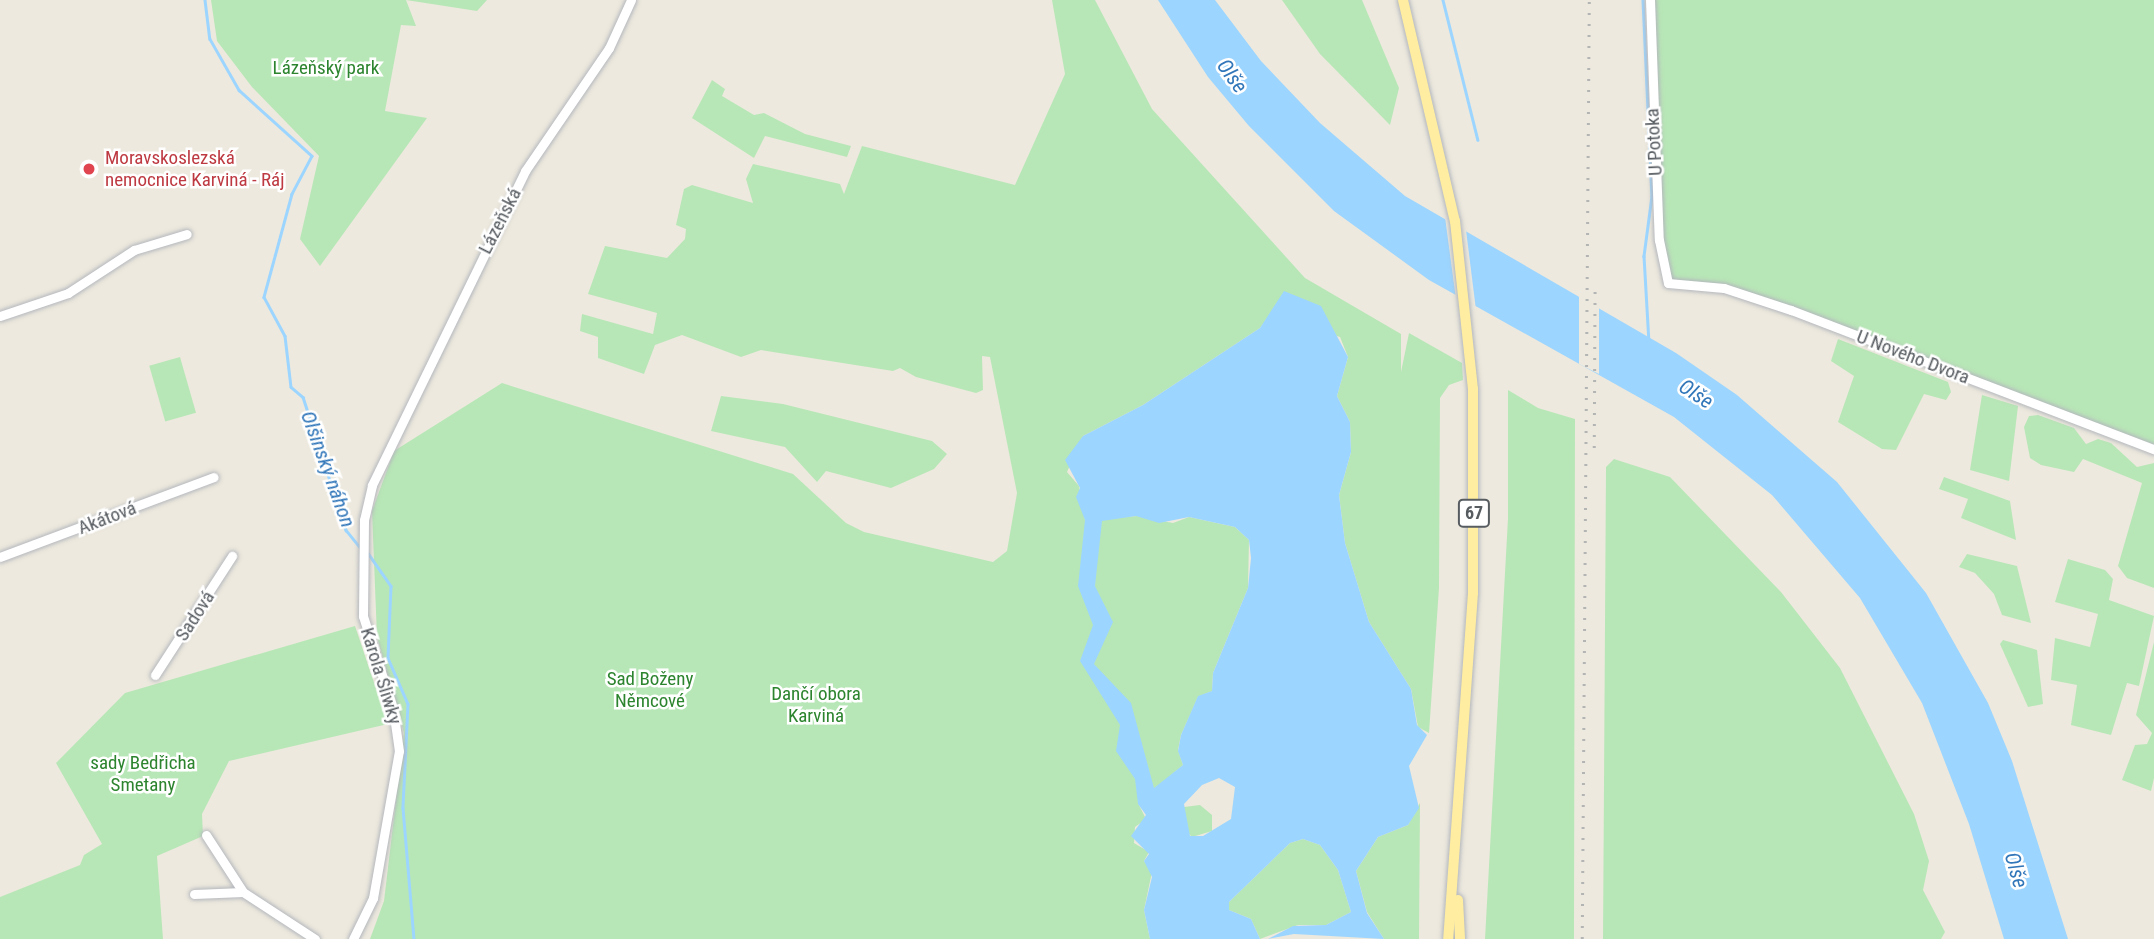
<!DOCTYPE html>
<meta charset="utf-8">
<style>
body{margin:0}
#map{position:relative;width:2154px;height:939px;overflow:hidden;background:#ede9de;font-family:"Roboto Condensed",sans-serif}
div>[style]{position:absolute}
.green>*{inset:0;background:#b8e7b7;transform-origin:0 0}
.water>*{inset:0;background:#9cd5ff}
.pier>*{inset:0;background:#ede9de}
.stream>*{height:2.5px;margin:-1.25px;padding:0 1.25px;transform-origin:1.25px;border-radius:1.25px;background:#9cd5ff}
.roads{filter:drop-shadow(0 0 2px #b4b7bd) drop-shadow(0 0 2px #b4b7bd)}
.minor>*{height:9px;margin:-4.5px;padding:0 4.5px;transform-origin:4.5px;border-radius:4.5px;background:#fff}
.major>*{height:10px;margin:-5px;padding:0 5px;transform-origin:5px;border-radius:5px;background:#ffeea1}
.rail>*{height:2.5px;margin-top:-1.25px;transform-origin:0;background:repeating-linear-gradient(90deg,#b3b4b4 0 2px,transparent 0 11px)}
.dots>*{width:19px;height:19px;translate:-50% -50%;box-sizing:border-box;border:4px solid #fff;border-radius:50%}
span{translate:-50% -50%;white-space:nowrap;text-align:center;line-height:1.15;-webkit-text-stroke:5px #fff;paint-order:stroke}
.shield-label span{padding:2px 5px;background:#fff;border:2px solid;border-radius:5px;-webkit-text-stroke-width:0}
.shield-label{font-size:18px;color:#575c61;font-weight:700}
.park-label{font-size:19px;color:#2c842e}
.street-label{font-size:19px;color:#575c61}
.health-label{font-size:19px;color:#be3a42}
.left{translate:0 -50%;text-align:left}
.water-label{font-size:21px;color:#3076b9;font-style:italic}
</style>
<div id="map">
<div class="green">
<i style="clip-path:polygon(211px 0,487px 0,477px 11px,406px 0,416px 26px,401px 25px,385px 111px,427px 118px,320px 266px,300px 239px,319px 156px,252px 87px,217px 41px)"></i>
<i style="clip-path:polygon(1052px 0,1095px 0,1152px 109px,1305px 278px,1401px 334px,1401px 372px,1409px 333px,1462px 363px,1463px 380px,1449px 385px,1440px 398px,1439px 588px,1429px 733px,1418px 727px,1411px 689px,1369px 622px,1345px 543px,1339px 495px,1351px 452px,1350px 422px,1337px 396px,1348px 357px,1340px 337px,1270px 315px,1260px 328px,1143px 405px,1083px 436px,1067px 472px,1079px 486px,1085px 520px,1137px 516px,1173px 523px,1189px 517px,1235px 527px,1249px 540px,1248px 588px,1213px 673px,1212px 691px,1198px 697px,1181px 735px,1178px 750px,1183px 765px,1138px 803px,1146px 819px,1135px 827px,1134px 843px,1149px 852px,1144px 861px,1152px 872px,1144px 910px,1150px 939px,370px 939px,384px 901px,404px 733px,377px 637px,372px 511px,394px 451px,502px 383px,793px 474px,846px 523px,864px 532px,993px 562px,1007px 551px,1017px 493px,990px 357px,982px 356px,983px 390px,976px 393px,916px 377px,900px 368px,893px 371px,761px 350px,741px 357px,682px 335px,655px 345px,644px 374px,598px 358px,598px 337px,580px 331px,582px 314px,653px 334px,657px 313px,588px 294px,605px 246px,667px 258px,685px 239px,686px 229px,676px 225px,684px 189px,692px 185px,753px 203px,746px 179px,753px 164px,840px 184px,844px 194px,862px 146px,1015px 185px,1065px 74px)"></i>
<i style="clip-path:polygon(1282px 0,1362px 0,1399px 88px,1390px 125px,1320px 54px)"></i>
<i style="clip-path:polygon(1650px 0,2154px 0,2154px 449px,1724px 288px,1668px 283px,1659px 240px)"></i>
<i style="clip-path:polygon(712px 80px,725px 89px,722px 96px,754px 115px,764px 113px,805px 134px,851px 146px,847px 157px,765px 136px,754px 158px,692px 118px)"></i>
<i style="clip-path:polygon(1838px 339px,1948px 382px,1951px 392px,1946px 400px,1924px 394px,1896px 450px,1882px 449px,1838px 422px,1854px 376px,1831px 361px)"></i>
<i style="left:180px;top:357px;width:58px;height:32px;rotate:74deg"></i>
<i style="clip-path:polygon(1508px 390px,1538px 408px,1575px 419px,1574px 939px,1485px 939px,1508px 518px)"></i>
<i style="clip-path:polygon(1982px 395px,2018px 406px,2009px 481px,1970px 470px)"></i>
<i style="clip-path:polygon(721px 396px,783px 404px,932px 441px,947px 454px,934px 469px,891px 488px,826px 471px,817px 482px,785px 447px,711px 431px)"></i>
<i style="clip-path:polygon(2038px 415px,2074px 428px,2086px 444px,2098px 439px,2111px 443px,2137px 467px,2154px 463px,2154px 588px,2127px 578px,2118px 566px,2142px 483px,2083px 459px,2074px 472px,2041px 465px,2030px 458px,2024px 427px,2029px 416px)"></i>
<i style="clip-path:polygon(1614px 459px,1670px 477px,1781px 592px,1840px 668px,1914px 814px,1929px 861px,1923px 890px,1945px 932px,1941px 939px,1603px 939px,1606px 467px)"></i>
<i style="clip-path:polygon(1944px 477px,2010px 501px,2016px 540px,1961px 518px,1968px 499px,1939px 489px)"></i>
<i style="clip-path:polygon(1967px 554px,2017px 566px,2031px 623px,2002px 615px,1994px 594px,1975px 573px,1959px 567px)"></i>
<i style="clip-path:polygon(2068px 559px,2105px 570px,2113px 579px,2109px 600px,2154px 616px,2139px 686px,2127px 683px,2111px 735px,2071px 725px,2077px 685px,2051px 680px,2055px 638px,2090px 647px,2098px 614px,2055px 602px)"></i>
<i style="clip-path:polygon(355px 626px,388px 724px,229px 761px,202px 814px,203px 836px,157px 856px,163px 939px,0 939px,0 897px,80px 865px,84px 855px,102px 844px,56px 763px,125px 693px)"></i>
<i style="clip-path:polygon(2003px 640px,2037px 650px,2043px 704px,2028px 707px,2000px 644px)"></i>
<i style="clip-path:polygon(2154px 642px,2154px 778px,2151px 791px,2122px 780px,2135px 745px,2147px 744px,2152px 733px,2136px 715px)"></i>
<i style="clip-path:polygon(1420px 803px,1419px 939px,1384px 939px,1367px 912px,1356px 871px,1378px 837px,1408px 825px)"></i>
<i style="clip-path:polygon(1200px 805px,1212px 815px,1212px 831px,1192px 837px,1185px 830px,1184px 807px)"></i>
<i style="clip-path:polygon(1303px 839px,1320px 845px,1338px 870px,1351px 912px,1326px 925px,1298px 925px,1260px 939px,1251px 919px,1229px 910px,1229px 902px,1290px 843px)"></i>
</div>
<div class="water">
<i style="clip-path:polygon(1158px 0,1215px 0,1261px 61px,1320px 123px,1405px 196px,1676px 353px,1737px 395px,1837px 482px,1926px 593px,1988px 703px,2012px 761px,2068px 939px,2004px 939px,1969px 824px,1922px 703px,1860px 598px,1772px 495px,1674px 417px,1429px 280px,1334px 211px,1249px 126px,1208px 77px)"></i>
<i style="clip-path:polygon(evenodd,1284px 291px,1321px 306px,1348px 357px,1337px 396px,1350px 422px,1351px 452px,1339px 495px,1345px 543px,1369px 622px,1411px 689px,1417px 725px,1427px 735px,1409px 766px,1419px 808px,1408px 825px,1378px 837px,1356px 871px,1367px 913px,1384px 939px,1294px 934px,1268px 939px,1293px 926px,1326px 925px,1351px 912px,1338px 870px,1320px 845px,1303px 839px,1290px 843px,1229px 902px,1229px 910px,1251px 919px,1260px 939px,1150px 939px,1144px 910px,1152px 877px,1144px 861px,1149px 854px,1131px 836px,1146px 815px,1138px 804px,1135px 779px,1116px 751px,1120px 725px,1080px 661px,1093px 625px,1078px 586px,1085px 520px,1076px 497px,1080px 488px,1065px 460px,1083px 436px,1143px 405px,1260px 328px,1284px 291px,1136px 516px,1159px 523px,1189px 517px,1235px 527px,1249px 540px,1251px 558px,1248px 588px,1213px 673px,1212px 691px,1198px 696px,1181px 735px,1178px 751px,1183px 765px,1154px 788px,1131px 703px,1094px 664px,1113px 622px,1095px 586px,1102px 521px,1136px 516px,1284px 291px,1219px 778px,1235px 787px,1231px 819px,1203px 836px,1190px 836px,1184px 804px,1202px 785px,1219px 778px)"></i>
</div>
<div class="pier">
<i style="clip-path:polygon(1445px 217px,1466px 230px,1476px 310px,1456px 299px)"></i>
<i style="clip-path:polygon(1579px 295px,1599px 307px,1599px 374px,1579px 364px)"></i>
</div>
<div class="stream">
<i style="left:205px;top:0;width:39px;rotate:83deg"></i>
<i style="left:210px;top:39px;width:59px;rotate:60.4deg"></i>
<i style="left:239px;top:90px;width:98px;rotate:42.1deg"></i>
<i style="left:312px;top:156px;width:43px;rotate:117.8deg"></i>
<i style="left:292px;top:194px;width:107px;rotate:105.2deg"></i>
<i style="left:264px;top:297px;width:44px;rotate:61.7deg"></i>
<i style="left:285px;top:336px;width:51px;rotate:83.3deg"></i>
<i style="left:291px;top:387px;width:16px;rotate:40deg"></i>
<i style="left:303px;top:397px;width:140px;rotate:72.1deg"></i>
<i style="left:346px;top:530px;width:22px;rotate:51deg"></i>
<i style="left:1443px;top:0;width:144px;rotate:76deg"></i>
<i style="left:1643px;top:0;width:196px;rotate:87.4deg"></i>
<i style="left:1652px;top:196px;width:61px;rotate:97.6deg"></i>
<i style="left:1644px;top:256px;width:86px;rotate:86.7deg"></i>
<i style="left:368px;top:553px;width:40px;rotate:55.1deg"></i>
<i style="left:391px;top:586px;width:72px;rotate:92.4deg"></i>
<i style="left:388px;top:658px;width:50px;rotate:66.5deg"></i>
<i style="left:408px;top:704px;width:104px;rotate:92.8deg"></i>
<i style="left:403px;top:808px;width:131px;rotate:85.2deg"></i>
</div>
<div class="roads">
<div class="minor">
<i style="left:1650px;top:0;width:240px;rotate:87.9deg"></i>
<i style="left:1659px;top:240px;width:44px;rotate:78.2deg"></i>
<i style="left:1668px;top:283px;width:56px;rotate:5.1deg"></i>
<i style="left:1724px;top:288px;width:71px;rotate:18.2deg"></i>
<i style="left:1791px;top:310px;width:389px;rotate:21deg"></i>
<i style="left:0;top:316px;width:72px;rotate:-18.7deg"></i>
<i style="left:68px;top:293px;width:79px;rotate:-33.1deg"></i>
<i style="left:134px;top:250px;width:55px;rotate:-16.8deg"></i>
<i style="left:0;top:557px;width:228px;rotate:-20.5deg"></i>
<i style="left:155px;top:675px;width:142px;rotate:-57.1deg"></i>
<i style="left:206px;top:835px;width:68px;rotate:57deg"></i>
<i style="left:243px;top:892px;width:86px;rotate:33.1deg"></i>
<i style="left:194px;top:894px;width:49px;rotate:-2.3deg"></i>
<i style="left:353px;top:939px;width:46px;rotate:-64deg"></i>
<i style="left:373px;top:898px;width:149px;rotate:-80deg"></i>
<i style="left:399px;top:751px;width:42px;rotate:-98.1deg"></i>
<i style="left:393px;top:709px;width:98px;rotate:-107.9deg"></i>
<i style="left:363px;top:616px;width:96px;rotate:-89.4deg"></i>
<i style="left:364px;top:520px;width:36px;rotate:-77deg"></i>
<i style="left:372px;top:485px;width:349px;rotate:-64deg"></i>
<i style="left:525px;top:171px;width:149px;rotate:-55.7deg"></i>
<i style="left:609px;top:48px;width:53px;rotate:-65.4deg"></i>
</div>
<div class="major">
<i style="left:1403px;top:0;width:227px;rotate:76.8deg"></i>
<i style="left:1455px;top:221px;width:169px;rotate:83.9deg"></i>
<i style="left:1473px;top:389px;width:204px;rotate:90deg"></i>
<i style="left:1473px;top:593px;width:347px;rotate:94.1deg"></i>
<i style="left:1458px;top:900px;width:39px;rotate:87deg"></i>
</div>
</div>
<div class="rail">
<i style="left:1594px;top:448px;width:165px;rotate:-89.7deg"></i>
<i style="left:1582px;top:939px;width:939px;rotate:-89.57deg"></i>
</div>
<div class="dots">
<i style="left:89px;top:169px;background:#e0444e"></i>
</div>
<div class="shield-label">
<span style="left:1474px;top:513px">67</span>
</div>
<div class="park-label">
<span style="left:326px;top:68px">Lázeňský park</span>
<span style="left:650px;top:690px">Sad Boženy<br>Němcové</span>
<span style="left:816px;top:705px">Dančí obora<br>Karviná</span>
<span style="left:143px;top:774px">sady Bedřicha<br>Smetany</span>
</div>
<div class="street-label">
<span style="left:1654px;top:142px;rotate:-93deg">U Potoka</span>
<span style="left:500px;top:221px;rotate:-63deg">Lázeňská</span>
<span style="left:1913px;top:357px;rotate:21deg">U Nového Dvora</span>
<span style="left:107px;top:518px;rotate:-21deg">Akátová</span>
<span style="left:195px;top:616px;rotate:-57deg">Sadová</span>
<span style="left:381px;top:676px;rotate:73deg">Karola Śliwky</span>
</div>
<div class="health-label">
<span class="left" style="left:105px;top:169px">Moravskoslezská<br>nemocnice Karviná - Ráj</span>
</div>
<div class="water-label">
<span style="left:1232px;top:76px;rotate:54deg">Olše</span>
<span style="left:1696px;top:394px;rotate:33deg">Olše</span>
<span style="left:328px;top:469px;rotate:70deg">Olšinský náhon</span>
<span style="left:2016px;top:870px;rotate:74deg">Olše</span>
</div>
</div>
